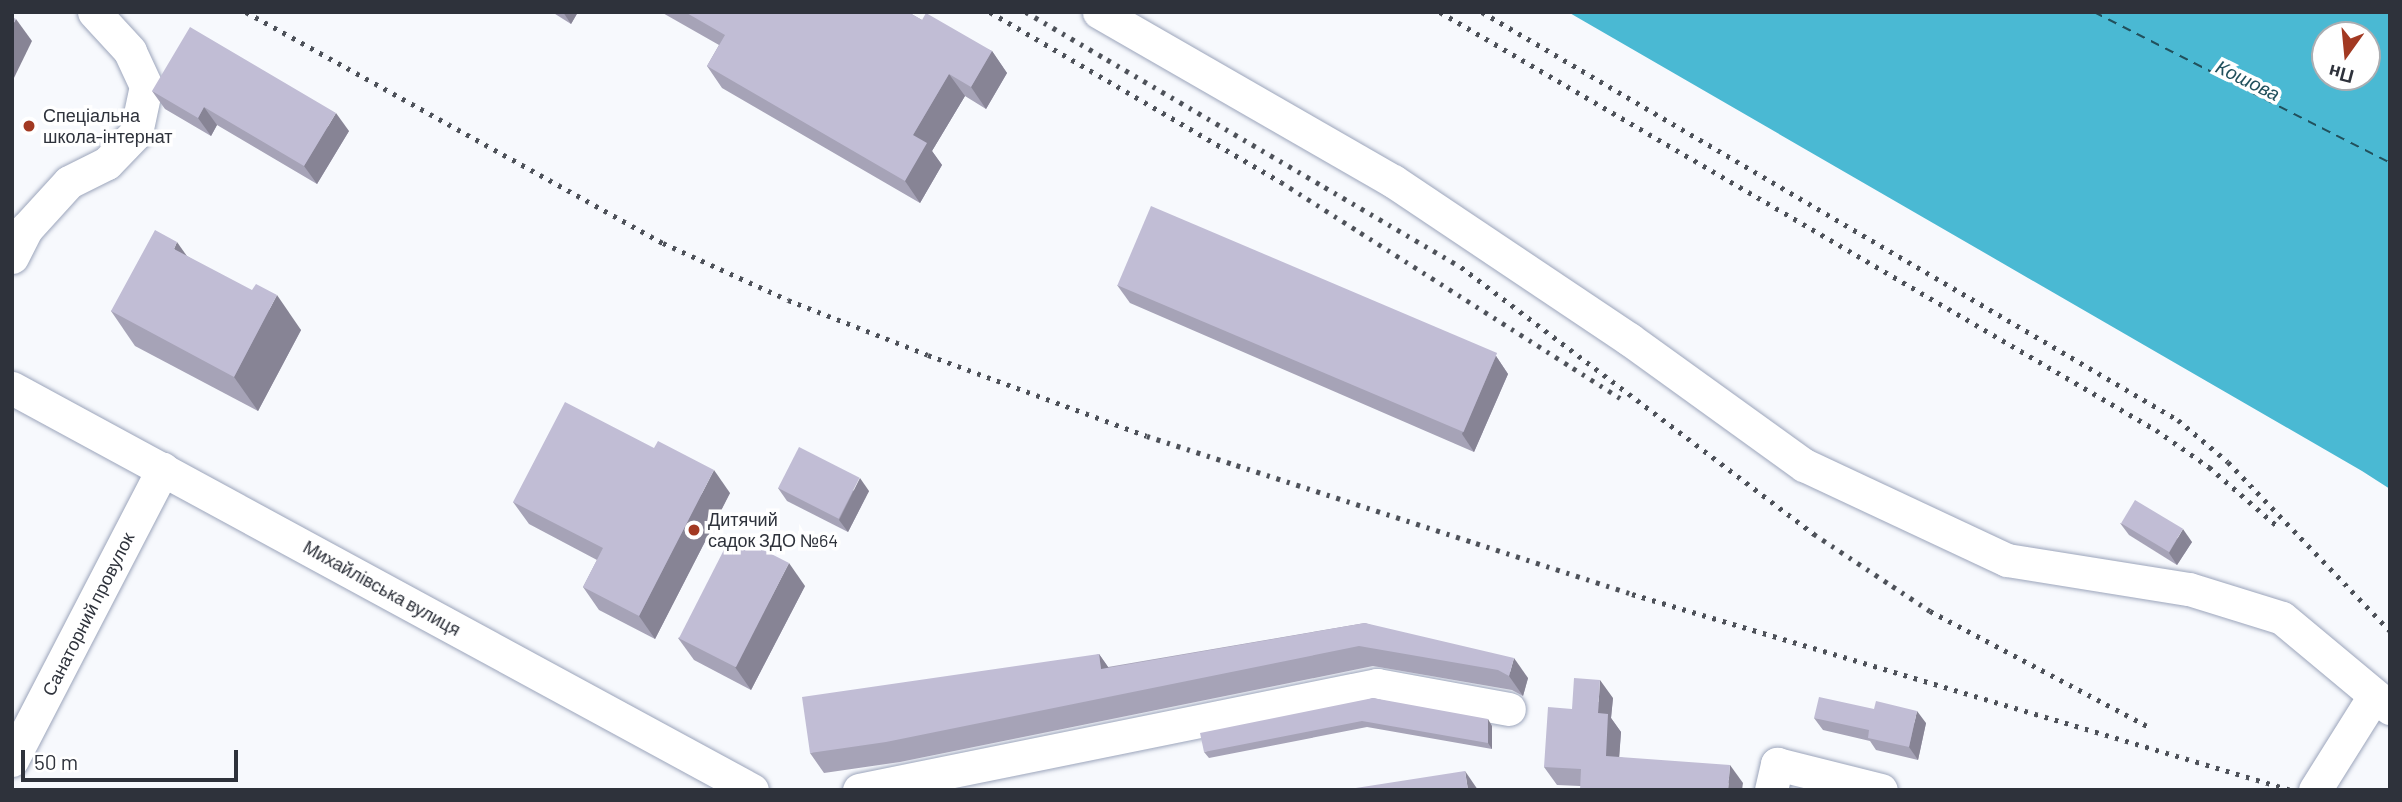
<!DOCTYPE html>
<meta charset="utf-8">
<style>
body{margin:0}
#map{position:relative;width:2402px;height:802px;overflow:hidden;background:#f7f9fd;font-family:Barlow,sans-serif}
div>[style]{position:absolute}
.water>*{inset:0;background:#4ab9d3}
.ferry>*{height:2px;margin-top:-1px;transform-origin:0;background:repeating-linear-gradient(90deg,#21505c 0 9px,transparent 0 16px)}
.roads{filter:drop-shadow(0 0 2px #9ca5bb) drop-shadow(0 0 2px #9ca5bb)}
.minor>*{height:33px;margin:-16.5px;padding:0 16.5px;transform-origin:16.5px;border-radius:16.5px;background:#fff}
.rail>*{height:5px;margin-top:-2.5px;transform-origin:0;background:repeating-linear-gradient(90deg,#4d5159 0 3.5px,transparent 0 10.5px)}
.wall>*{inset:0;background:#a6a3b7}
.shaded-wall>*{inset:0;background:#878495}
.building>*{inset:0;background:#c1bdd5;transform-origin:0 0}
.dots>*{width:19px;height:19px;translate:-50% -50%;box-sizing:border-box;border:4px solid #fff;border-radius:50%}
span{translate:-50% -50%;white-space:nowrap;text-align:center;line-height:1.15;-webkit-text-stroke:7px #fff;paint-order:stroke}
.poi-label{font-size:18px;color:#2e323b}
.left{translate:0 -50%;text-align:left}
.street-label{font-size:18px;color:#2e323b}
.water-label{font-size:19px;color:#21505c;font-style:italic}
.frame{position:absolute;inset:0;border:14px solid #2e323b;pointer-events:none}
.north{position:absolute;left:2311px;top:21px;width:70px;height:70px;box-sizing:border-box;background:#fff;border:2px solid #abadb1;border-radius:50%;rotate:195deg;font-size:19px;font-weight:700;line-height:28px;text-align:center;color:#2e323b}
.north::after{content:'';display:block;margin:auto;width:24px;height:32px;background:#a23922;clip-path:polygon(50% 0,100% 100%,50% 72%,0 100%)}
.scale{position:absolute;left:21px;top:750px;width:217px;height:32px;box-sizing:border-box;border:4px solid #2e323b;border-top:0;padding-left:9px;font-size:21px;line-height:24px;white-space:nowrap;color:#2e323b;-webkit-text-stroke:5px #fff;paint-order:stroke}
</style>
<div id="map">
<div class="water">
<i style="clip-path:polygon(evenodd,1568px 12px,2390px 12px,2390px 489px,2362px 471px,1568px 12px,2325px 35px,2367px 35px,2367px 77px,2325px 77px,2325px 35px)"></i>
</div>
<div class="ferry">
<i style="left:2094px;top:12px;width:332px;rotate:27deg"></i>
</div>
<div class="roads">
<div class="minor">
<i style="left:1099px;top:12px;width:339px;rotate:29.9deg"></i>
<i style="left:1393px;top:181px;width:284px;rotate:33.8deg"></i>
<i style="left:1629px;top:339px;width:216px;rotate:35.8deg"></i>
<i style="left:1804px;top:465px;width:224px;rotate:25.1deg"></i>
<i style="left:2007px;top:560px;width:184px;rotate:9.1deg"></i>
<i style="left:2189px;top:589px;width:97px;rotate:17.3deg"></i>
<i style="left:2282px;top:618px;width:141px;rotate:39.8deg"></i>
<i style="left:12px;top:257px;width:33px;rotate:-63deg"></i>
<i style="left:27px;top:228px;width:62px;rotate:-47.6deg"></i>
<i style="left:69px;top:182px;width:42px;rotate:-26.6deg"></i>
<i style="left:107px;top:163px;width:42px;rotate:-46deg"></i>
<i style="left:136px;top:133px;width:48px;rotate:-78deg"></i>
<i style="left:146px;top:86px;width:38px;rotate:-115deg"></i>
<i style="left:130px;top:51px;width:53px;rotate:-132.7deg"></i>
<i style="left:12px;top:388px;width:842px;rotate:28.51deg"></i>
<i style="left:12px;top:760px;width:328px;rotate:-62.6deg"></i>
<i style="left:859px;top:790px;width:529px;rotate:-11.46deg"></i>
<i style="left:1377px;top:685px;width:134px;rotate:10.3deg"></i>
<i style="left:1771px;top:790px;width:27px;rotate:-77deg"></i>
<i style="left:1777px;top:764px;width:107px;rotate:14deg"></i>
<i style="left:2315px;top:790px;width:111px;rotate:-57.9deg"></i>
</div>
</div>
<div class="rail">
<i style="left:246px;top:12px;width:477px;rotate:29deg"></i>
<i style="left:663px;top:243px;width:137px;rotate:24.5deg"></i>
<i style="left:788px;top:300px;width:150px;rotate:21.4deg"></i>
<i style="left:928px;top:355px;width:233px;rotate:20.3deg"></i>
<i style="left:1147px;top:436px;width:510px;rotate:18.04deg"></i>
<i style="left:1632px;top:594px;width:688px;rotate:16.56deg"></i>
<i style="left:990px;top:12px;width:337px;rotate:30.3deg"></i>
<i style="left:1281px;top:182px;width:402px;rotate:32.5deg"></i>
<i style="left:1026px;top:12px;width:504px;rotate:30.38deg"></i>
<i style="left:1461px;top:267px;width:443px;rotate:37.1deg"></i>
<i style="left:1814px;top:534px;width:139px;rotate:33.6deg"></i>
<i style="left:1930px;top:611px;width:250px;rotate:27.9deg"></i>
<i style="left:1440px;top:12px;width:829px;rotate:30.28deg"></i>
<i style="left:2156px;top:430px;width:65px;rotate:34.9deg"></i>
<i style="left:2209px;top:467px;width:90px;rotate:40.9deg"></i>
<i style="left:1482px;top:12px;width:807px;rotate:30.38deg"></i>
<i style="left:2178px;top:420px;width:65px;rotate:40deg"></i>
<i style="left:2228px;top:462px;width:234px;rotate:46.2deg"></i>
</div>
<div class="wall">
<i style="clip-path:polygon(552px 12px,578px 12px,571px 24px)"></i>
<i style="clip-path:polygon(661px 12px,908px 12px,922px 20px,992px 51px,1007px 73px,986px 109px,965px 96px,932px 151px,942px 165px,920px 203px,722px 88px,707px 66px,719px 45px)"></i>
<i style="clip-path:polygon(152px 91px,349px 131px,317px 184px,217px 125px,211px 136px,165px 109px)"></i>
<i style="clip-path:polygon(187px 256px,301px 330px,258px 411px,135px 346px,111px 311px)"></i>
<i style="clip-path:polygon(1117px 285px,1496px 356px,1508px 374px,1474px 452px,1130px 303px)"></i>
<i style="clip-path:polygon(778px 488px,869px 491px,848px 532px,787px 501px)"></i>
<i style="clip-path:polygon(730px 493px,655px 639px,599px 610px,583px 587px,597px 560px,529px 524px,513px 502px)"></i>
<i style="clip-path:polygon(2120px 523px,2192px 542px,2177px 565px,2129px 535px)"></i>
<i style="clip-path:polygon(805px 586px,751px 690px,694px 660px,678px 638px)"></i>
<i style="clip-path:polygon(1365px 623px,1528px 678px,1523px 696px,1512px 690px,1373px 666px,900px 762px,824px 773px,810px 753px,1099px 654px,1108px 667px)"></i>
<i style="clip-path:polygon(1373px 698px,1492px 726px,1492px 749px,1367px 727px,1209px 758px,1204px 752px)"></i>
<i style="clip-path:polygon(1613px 698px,1611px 718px,1621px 732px,1619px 757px,1743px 783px,1580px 786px,1557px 785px,1544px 767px,1572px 709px)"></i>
<i style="clip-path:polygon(1814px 718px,1926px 723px,1918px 760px,1876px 750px,1870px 741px,1823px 730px)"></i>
</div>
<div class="shaded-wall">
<i style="clip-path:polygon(563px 12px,578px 12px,571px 24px)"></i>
<i style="clip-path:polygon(16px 19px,32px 41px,12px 82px,12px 26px)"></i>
<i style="clip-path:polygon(992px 51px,1007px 73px,986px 109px,971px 87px)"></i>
<i style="clip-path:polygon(949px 74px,965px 96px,932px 151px,942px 165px,920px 203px,905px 181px,913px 135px)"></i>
<i style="clip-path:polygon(204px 107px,217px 125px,211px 136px,198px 118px)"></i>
<i style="clip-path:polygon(336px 113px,349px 131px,317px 184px,304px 166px)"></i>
<i style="clip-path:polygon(177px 242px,201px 276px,174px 249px)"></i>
<i style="clip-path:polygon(277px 295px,301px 330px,258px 411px,234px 377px)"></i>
<i style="clip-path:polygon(1496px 356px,1508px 374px,1474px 452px,1462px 434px)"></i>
<i style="clip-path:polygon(714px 470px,730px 493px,655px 639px,639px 616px)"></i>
<i style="clip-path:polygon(860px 478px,869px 491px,848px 532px,839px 520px)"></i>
<i style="clip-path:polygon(2183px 529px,2192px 542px,2177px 565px,2169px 553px)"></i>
<i style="clip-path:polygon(789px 563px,805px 586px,751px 690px,735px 667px)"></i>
<i style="clip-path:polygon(1099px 654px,1113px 674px,1101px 669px)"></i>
<i style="clip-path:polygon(1514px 658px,1528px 678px,1523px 696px,1509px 676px)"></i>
<i style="clip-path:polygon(1600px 680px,1613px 698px,1611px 718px,1621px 732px,1618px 774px,1606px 756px,1598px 713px)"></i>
<i style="clip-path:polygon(1917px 711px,1926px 723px,1918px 760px,1909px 747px)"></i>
<i style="clip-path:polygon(1488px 719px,1492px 726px,1492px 749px,1488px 743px)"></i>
<i style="clip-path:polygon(1730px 765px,1743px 783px,1742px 790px,1728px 790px)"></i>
<i style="clip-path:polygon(1465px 771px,1478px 790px,1468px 790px)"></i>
</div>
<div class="building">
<i style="clip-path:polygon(685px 12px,908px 12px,922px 20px,926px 13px,992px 51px,971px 87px,949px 74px,913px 135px,927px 143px,905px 181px,707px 66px,725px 35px)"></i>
<i style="clip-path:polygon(12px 17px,16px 19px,12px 26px)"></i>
<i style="clip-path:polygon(190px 27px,336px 113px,304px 166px,204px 107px,198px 118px,152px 91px)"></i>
<i style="left:1151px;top:206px;width:376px;height:86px;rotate:23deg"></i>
<i style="clip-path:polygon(155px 230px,177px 242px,174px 249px,252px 290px,256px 284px,277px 295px,234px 377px,111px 311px)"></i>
<i style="clip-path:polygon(565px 402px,654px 448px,658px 441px,714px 470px,639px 616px,583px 587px,603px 548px,513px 502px)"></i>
<i style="left:799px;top:447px;width:68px;height:46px;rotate:27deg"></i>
<i style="left:2135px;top:500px;width:56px;height:27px;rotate:31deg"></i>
<i style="left:732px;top:534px;width:64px;height:117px;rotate:27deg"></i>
<i style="clip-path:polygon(1365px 623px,1514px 658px,1509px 676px,1498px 670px,1359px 646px,886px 742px,810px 753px,802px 697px,1099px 654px,1101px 669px)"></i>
<i style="clip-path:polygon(1574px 678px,1600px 680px,1598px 713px,1608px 714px,1606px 756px,1730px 765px,1728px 790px,1580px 790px,1581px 769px,1544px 767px,1548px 707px,1572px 709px)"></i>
<i style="clip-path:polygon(1819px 697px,1874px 709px,1876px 701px,1917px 711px,1909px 747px,1868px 738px,1869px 730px,1814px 718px)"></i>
<i style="clip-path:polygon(1373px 698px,1488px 719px,1488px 743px,1362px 721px,1204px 752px,1200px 733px)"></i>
<i style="clip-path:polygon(1465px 771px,1468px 790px,1343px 790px)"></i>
</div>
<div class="dots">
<i style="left:29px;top:126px;background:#a23922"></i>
<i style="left:694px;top:530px;background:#a23922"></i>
</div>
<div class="poi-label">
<span class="left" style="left:43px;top:126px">Спеціальна<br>школа-інтернат</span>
<span class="left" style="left:708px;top:530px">Дитячий<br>садок ЗДО №64</span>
</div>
<div class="street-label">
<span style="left:382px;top:588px;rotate:29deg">Михайлівська вулиця</span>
<span style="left:88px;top:614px;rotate:-63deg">Санаторний провулок</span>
</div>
<div class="water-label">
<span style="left:2248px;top:80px;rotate:26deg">Кошова</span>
</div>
<div class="frame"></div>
<div class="north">Пн</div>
<div class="scale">50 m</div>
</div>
